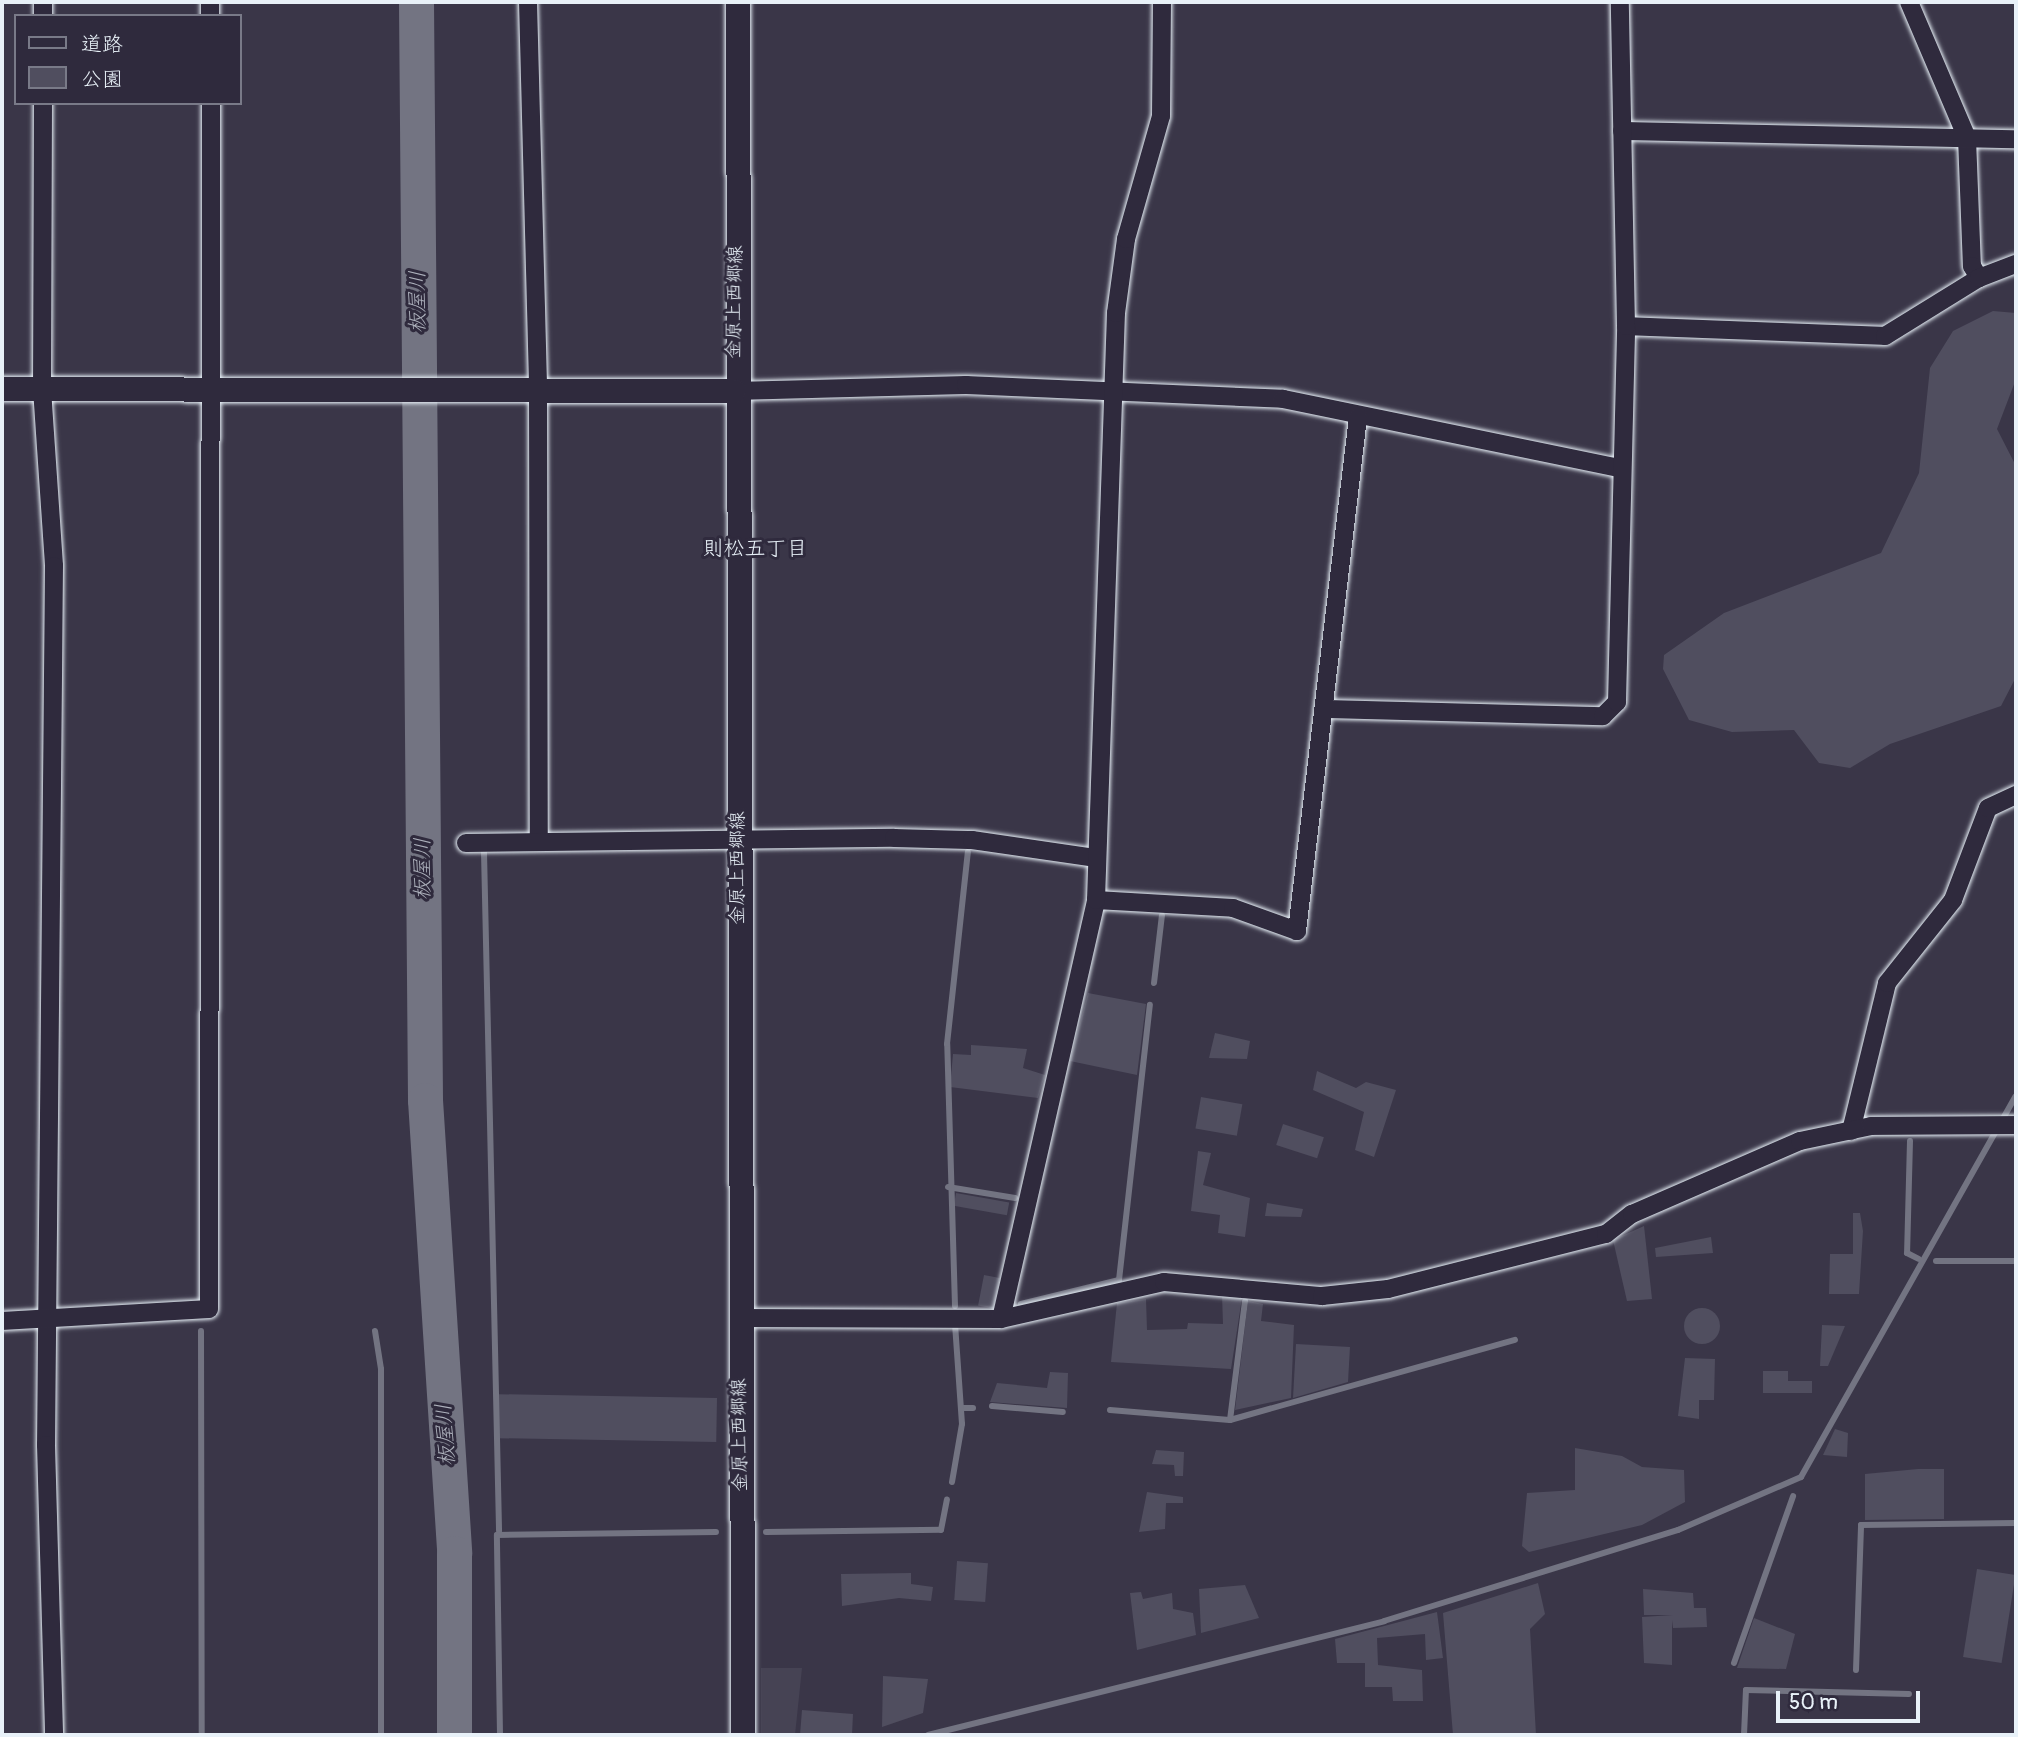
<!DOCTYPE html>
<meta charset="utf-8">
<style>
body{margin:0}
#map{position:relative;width:2018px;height:1737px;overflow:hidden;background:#3a3648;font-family:Pangolin,"Klee One",sans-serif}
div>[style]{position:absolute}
.built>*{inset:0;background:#464354}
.green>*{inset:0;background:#504e5f;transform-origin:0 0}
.round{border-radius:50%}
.stream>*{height:6px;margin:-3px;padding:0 3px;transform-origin:3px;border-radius:3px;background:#737482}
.river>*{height:35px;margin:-17.5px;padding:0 17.5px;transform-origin:17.5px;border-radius:17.5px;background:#737482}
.roads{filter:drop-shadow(0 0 2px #e8f1f8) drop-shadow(0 0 2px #e8f1f8)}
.street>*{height:18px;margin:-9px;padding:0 9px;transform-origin:9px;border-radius:9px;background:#2f2a3d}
.secondary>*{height:24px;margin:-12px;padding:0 12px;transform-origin:12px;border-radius:12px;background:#2f2a3d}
span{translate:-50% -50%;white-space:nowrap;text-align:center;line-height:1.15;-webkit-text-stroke:6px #2f2a3d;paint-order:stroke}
.street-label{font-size:19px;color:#e8f1f8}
.water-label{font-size:21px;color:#aeb2bd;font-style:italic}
.neighbourhood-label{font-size:21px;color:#e8f1f8}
.frame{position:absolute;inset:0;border:4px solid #e8f1f8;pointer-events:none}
.legend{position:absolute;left:14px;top:14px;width:228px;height:91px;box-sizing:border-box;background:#2f2a3d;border:2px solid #797a88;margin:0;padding:9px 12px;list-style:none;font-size:21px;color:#e8f1f8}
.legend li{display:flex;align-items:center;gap:14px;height:35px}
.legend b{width:35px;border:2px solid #797a88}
.scale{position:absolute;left:1776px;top:1691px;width:144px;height:32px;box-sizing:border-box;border:4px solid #e8f1f8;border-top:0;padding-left:9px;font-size:21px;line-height:24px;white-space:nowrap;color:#e8f1f8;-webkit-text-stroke:5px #2f2a3d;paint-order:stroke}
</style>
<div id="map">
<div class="built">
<i style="clip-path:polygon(761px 1668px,802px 1668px,795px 1735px,761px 1735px)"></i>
</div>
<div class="green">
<i style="clip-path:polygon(1993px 311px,2016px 313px,2016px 379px,1997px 429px,2016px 466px,2016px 677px,2001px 706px,1890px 744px,1850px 768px,1819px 763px,1794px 730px,1732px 732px,1689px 720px,1663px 669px,1664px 655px,1724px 613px,1881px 553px,1919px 473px,1930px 368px,1953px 331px)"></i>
<i style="clip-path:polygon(1088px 993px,1146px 1004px,1137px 1075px,1070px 1061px)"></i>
<i style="clip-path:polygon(1215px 1033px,1250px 1041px,1247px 1059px,1209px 1058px)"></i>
<i style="clip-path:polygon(971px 1045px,1027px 1049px,1023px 1068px,1045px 1075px,1038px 1098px,950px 1087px,953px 1054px,971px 1055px)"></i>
<i style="clip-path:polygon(1317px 1071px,1356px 1088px,1366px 1082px,1396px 1090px,1374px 1157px,1355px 1150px,1364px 1112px,1313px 1090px)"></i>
<i style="left:1201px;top:1097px;width:42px;height:32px;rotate:10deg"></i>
<i style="left:1283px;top:1124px;width:43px;height:22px;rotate:18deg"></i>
<i style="clip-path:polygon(1198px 1151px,1211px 1153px,1203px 1185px,1250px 1198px,1245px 1237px,1218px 1233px,1220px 1215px,1191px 1211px)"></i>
<i style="left:956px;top:1193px;width:54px;height:13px;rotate:10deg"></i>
<i style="clip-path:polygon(1267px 1203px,1303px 1209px,1301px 1217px,1265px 1216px)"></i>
<i style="clip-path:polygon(1853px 1213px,1860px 1213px,1863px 1231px,1859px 1294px,1829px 1294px,1830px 1254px,1853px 1254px)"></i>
<i style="clip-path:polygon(1644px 1226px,1652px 1299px,1627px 1301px,1613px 1240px)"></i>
<i style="clip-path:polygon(1711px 1237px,1713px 1253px,1656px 1257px,1655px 1248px)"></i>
<i style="left:984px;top:1275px;width:16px;height:31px;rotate:11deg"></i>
<i style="clip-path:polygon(1222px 1295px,1242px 1298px,1231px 1369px,1111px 1362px,1117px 1303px,1146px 1299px,1147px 1330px,1187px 1329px,1188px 1323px,1223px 1324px)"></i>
<i style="clip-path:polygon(1248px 1301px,1263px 1304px,1261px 1321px,1294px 1325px,1291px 1398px,1235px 1410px)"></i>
<i class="round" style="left:1684px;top:1308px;width:36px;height:36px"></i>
<i style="clip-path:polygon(1822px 1325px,1845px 1326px,1828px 1366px,1820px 1366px)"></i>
<i style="clip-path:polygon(1296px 1344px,1350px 1347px,1348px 1382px,1293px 1398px)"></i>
<i style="clip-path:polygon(1685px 1358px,1715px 1359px,1714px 1400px,1699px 1400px,1699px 1419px,1678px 1416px)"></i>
<i style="clip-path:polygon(1763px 1371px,1788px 1371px,1788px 1381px,1812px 1381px,1812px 1393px,1763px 1393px)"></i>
<i style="clip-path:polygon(1050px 1372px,1068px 1373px,1067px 1408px,990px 1402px,997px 1383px,1047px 1388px)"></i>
<i style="left:717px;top:1398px;width:44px;height:219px;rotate:91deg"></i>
<i style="clip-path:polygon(1835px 1429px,1848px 1433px,1847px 1457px,1823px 1455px)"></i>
<i style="clip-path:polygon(1575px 1448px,1622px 1456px,1642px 1467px,1684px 1470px,1685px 1502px,1642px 1525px,1529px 1552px,1522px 1546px,1527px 1493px,1575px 1490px)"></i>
<i style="clip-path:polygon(1156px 1450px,1184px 1452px,1183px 1476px,1175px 1476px,1174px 1465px,1152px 1464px)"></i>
<i style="clip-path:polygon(1918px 1469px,1944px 1469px,1944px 1519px,1865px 1520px,1865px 1474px)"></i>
<i style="clip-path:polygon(1147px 1492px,1183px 1497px,1183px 1503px,1166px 1503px,1165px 1529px,1139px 1532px)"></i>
<i style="left:957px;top:1561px;width:31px;height:39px;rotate:4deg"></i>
<i style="left:1977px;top:1569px;width:39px;height:89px;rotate:9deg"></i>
<i style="clip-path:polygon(911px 1573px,911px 1584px,933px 1587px,931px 1601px,899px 1598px,842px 1606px,841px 1574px)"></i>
<i style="clip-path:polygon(1538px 1583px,1545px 1614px,1530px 1629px,1536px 1735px,1453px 1735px,1443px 1613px)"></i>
<i style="clip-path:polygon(1245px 1585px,1259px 1618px,1201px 1633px,1199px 1589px)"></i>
<i style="clip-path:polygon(1643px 1589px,1693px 1593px,1694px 1608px,1706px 1608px,1707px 1627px,1673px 1628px,1672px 1620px,1672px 1665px,1644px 1663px,1642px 1617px,1673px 1615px,1644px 1615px)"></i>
<i style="clip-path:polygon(1141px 1592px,1143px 1599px,1172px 1593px,1173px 1609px,1193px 1613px,1196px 1635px,1137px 1650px,1130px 1593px)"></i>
<i style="clip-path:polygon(1437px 1612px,1443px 1658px,1426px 1660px,1425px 1634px,1377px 1638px,1378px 1665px,1422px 1670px,1423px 1701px,1393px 1701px,1392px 1687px,1365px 1687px,1365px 1663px,1337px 1663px,1335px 1639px)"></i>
<i style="clip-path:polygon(1754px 1618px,1795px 1634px,1786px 1669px,1737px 1668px)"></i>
<i style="clip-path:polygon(883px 1676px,928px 1679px,923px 1713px,882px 1727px)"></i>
<i style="clip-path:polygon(802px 1710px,853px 1714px,852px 1735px,800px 1735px)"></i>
</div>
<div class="stream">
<i style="left:484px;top:852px;width:679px;rotate:88.73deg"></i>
<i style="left:1154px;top:983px;width:68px;rotate:-83.3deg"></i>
<i style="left:1910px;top:1141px;width:112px;rotate:91.5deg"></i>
<i style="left:1907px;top:1253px;width:13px;rotate:27deg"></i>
<i style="left:948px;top:1187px;width:68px;rotate:9.3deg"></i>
<i style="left:1936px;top:1261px;width:80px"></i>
<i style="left:1021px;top:1304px;width:101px;rotate:-13.8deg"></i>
<i style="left:1119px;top:1280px;width:277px;rotate:-83.6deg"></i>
<i style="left:955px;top:1306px;width:262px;rotate:-91.7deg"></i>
<i style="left:947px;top:1044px;width:193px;rotate:-83.8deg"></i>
<i style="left:201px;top:1331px;width:404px;rotate:89.9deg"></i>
<i style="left:375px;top:1331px;width:38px;rotate:81deg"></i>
<i style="left:381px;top:1369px;width:366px;rotate:90deg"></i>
<i style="left:992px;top:1406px;width:71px;rotate:4.8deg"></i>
<i style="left:961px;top:1408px;width:12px"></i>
<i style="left:1110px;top:1410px;width:120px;rotate:4.8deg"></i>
<i style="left:1230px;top:1420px;width:296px;rotate:-15.7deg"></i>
<i style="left:1230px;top:1420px;width:120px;rotate:-82.8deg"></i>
<i style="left:952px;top:1482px;width:59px;rotate:-80.2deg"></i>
<i style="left:962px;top:1424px;width:100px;rotate:-94deg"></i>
<i style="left:766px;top:1532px;width:175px;rotate:-0.7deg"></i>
<i style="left:941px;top:1530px;width:31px;rotate:-79deg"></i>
<i style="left:1734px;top:1663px;width:177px;rotate:-70.5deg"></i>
<i style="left:1856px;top:1670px;width:145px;rotate:-88deg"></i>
<i style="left:1861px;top:1525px;width:155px;rotate:-0.7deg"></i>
<i style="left:500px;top:1735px;width:200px;rotate:-90.9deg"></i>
<i style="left:497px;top:1535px;width:219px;rotate:-0.8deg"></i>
<i style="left:928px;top:1735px;width:470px;rotate:-14deg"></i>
<i style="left:1384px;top:1621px;width:308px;rotate:-17.2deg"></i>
<i style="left:1678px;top:1530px;width:134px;rotate:-23.3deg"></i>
<i style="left:1801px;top:1477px;width:437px;rotate:-60.6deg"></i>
<i style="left:1744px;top:1735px;width:45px;rotate:-87.5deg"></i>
<i style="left:1746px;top:1690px;width:163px;rotate:1.4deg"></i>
</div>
<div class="river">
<i style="left:416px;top:2px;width:1098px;rotate:89.53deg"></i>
<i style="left:425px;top:1100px;width:454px;rotate:86.3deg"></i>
<i style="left:454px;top:1553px;width:182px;rotate:90deg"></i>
</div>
<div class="roads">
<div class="street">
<i style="left:210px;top:2px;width:14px;rotate:90deg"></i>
<i style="left:528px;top:2px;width:387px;rotate:88.5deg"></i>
<i style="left:538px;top:389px;width:450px;rotate:89.9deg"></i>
<i style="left:1909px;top:2px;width:148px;rotate:66.9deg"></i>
<i style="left:1967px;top:138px;width:128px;rotate:87.8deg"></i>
<i style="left:1972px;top:266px;width:14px;rotate:60deg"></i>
<i style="left:43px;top:16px;width:14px;rotate:-90deg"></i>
<i style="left:43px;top:103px;width:286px;rotate:90.2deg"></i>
<i style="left:42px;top:389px;width:177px;rotate:86.1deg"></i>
<i style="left:54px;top:566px;width:879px;rotate:90.52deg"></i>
<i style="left:46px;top:1445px;width:290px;rotate:88.4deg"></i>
<i style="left:1622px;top:131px;width:394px;rotate:1.2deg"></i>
<i style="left:1626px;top:326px;width:259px;rotate:2.2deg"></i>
<i style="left:1885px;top:336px;width:110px;rotate:-31.7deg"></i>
<i style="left:1979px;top:278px;width:40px;rotate:-21deg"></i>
<i style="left:734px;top:391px;width:232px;rotate:-1.5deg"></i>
<i style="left:966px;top:385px;width:317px;rotate:2.5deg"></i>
<i style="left:1283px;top:399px;width:342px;rotate:11.6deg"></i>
<i style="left:1327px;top:709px;width:276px;rotate:1.5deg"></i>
<i style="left:1603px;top:716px;width:20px;rotate:-45deg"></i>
<i style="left:1617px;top:702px;width:376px;rotate:-88.6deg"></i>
<i style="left:1626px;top:326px;width:324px;rotate:-91.1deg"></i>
<i style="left:466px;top:843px;width:428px;rotate:-0.7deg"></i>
<i style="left:894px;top:838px;width:78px;rotate:1.5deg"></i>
<i style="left:972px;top:840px;width:124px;rotate:8.3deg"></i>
<i style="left:1096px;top:900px;width:137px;rotate:3.3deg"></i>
<i style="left:1233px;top:908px;width:68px;rotate:19.8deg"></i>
<i style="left:1297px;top:931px;width:518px;rotate:-83.23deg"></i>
<i style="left:1851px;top:1131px;width:152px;rotate:-76.3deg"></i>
<i style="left:1887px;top:983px;width:106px;rotate:-51.5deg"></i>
<i style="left:1953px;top:900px;width:98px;rotate:-69.2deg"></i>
<i style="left:1988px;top:808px;width:31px;rotate:-25deg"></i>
<i style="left:739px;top:1318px;width:262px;rotate:0.2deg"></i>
<i style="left:1001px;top:1319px;width:167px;rotate:-12.8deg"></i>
<i style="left:1164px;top:1282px;width:159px;rotate:5.1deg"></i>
<i style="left:1322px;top:1296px;width:66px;rotate:-6.1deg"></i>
<i style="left:1388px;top:1289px;width:225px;rotate:-14.2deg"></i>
<i style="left:1606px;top:1234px;width:33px;rotate:-38deg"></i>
<i style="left:1632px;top:1214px;width:183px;rotate:-23.5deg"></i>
<i style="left:1800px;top:1141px;width:73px;rotate:-11.9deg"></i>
<i style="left:1871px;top:1126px;width:145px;rotate:-0.4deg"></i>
<i style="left:1001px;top:1319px;width:430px;rotate:-77.2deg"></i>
<i style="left:1096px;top:900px;width:587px;rotate:-88.05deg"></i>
<i style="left:1116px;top:313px;width:75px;rotate:-82.3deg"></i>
<i style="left:1126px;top:239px;width:128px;rotate:-74.1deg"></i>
<i style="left:1161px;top:116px;width:114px;rotate:-89.5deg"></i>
<i style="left:2px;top:1321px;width:207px;rotate:-3.3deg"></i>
<i style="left:209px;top:1309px;width:1206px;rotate:-89.9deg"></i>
</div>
<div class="secondary">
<i style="left:738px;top:2px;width:1733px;rotate:89.83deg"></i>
<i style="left:2px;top:389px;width:732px;rotate:0.16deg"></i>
</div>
</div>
<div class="street-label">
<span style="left:735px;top:302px;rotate:-89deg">金原上西郷線</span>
<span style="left:738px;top:868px;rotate:-90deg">金原上西郷線</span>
<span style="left:740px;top:1435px;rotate:-91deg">金原上西郷線</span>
</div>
<div class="water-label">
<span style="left:418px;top:302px;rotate:-90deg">板屋川</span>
<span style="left:423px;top:869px;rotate:-90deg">板屋川</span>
<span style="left:446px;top:1435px;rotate:-94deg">板屋川</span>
</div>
<div class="neighbourhood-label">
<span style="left:755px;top:549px">則松五丁目</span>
</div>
<div class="frame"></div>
<ul class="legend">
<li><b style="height:9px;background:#2f2a3d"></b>道路</li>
<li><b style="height:19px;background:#504e5f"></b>公園</li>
</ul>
<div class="scale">50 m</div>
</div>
